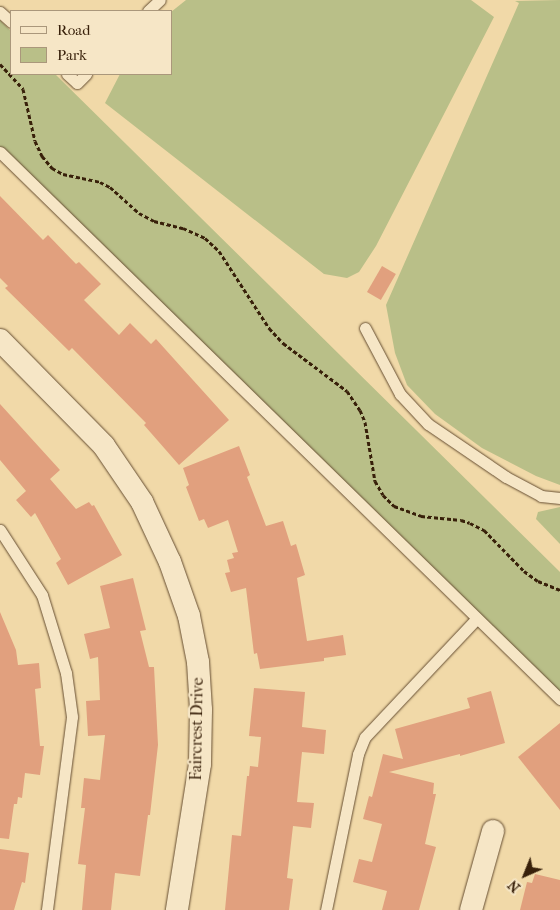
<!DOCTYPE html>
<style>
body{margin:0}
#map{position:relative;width:560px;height:910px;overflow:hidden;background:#f1d9a8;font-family:"IM FELL French Canon",serif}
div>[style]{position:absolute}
.green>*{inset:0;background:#b9bf88}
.building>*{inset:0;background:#e1a07e;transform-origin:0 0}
.path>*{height:3px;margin-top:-1.5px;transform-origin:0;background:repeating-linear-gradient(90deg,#38200a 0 4px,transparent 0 6.5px)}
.roads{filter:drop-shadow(0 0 1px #664e32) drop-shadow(0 0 1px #664e32)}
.lane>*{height:11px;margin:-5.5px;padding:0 5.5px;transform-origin:5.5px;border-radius:5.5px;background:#f6e6c6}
.street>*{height:22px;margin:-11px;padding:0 11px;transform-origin:11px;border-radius:11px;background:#f6e6c6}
span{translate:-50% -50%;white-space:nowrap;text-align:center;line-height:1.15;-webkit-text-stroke:4.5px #f6e6c6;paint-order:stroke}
.street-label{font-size:16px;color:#38200a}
.legend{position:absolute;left:10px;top:10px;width:162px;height:65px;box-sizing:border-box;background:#f6e6c6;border:1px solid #aa977b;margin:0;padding:6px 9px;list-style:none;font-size:15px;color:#38200a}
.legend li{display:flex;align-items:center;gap:10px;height:25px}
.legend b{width:25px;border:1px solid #aa977b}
.north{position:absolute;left:500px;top:850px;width:50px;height:50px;-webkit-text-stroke:4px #f6e6c6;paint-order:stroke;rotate:224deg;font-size:14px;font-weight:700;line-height:20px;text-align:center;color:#38200a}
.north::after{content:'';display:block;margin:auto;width:18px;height:22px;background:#38200a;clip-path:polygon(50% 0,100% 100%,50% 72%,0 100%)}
</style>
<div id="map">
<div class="green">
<i style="clip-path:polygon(186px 0,471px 0,494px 17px,376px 246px,359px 272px,347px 278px,324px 274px,105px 103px,120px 74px,171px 74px,171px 12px)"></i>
<i style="clip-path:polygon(560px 0,560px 485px,536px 476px,482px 448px,435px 414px,407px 385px,395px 353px,386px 305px,519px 3px,515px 1px)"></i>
<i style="clip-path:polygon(0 20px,11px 31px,11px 74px,55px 74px,560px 572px,560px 699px,0 154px)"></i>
<i style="clip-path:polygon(560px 507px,560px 544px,536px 519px,538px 512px)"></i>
</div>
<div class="building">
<i style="clip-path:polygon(0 196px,43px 240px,48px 235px,76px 264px,79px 262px,101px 284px,84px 300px,119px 335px,130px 323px,151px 344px,156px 339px,229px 420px,179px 465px,144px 425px,146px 423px,72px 348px,69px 351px,5px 288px,8px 286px,0 278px)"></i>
<i style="left:382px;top:266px;width:16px;height:30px;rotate:30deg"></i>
<i style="clip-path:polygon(0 404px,60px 470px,50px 479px,76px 509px,89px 502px,92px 506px,94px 505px,122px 555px,68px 585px,56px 563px,61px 559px,35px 513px,31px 517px,16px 500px,26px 491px,0 460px)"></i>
<i style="clip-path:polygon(239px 446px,250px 475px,247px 477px,266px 526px,283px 521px,291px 546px,296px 544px,305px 575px,297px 578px,307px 641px,343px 635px,346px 655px,324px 658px,324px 661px,260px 669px,257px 653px,254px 654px,246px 588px,231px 592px,225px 573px,230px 572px,227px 560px,234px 558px,232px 553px,238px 552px,228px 520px,208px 528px,204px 519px,199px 521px,186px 487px,189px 485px,183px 468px)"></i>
<i style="clip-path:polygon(133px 578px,146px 630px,140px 631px,149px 667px,154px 667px,158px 745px,150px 815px,148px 815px,140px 876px,115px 873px,111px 910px,82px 910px,86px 865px,78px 864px,85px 808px,81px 808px,84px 778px,100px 780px,105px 735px,88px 736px,86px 701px,100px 700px,98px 657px,90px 659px,84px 634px,110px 628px,100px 586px)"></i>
<i style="clip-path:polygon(0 612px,16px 650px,18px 665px,39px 663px,41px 688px,35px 689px,40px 746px,44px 746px,40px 775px,25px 773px,22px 798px,18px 797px,17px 804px,14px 804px,9px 839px,0 838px)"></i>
<i style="clip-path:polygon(254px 688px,305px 692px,302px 727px,326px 730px,324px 754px,302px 752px,297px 802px,314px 803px,311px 828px,293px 826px,287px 878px,293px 879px,289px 910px,225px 910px,232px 835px,241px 836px,247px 776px,249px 776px,250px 766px,258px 767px,261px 737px,249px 736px)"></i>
<i style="clip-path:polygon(491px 691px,505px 743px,460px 756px,460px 754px,389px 772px,434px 783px,433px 794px,436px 794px,425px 844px,436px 847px,419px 910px,382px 910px,387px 891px,353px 882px,359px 859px,372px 862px,382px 824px,363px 819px,369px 796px,372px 797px,383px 754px,403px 759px,395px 729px,470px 708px,467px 698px)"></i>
<i style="clip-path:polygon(560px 723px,560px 810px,518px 757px)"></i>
<i style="clip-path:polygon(0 849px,29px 853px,25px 883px,22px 882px,14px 910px,0 910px)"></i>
<i style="clip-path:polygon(535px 874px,560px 880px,560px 910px,520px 910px,527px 882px,532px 883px)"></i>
</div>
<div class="path">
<i style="left:0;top:64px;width:34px;rotate:47deg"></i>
<i style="left:23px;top:89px;width:53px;rotate:77deg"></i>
<i style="left:35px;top:141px;width:17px;rotate:65deg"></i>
<i style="left:42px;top:156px;width:16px;rotate:50deg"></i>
<i style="left:52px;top:168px;width:13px;rotate:29deg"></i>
<i style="left:63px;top:174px;width:38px;rotate:12deg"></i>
<i style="left:100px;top:182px;width:11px;rotate:27deg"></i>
<i style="left:110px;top:187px;width:39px;rotate:42deg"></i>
<i style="left:139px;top:213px;width:17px;rotate:28deg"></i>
<i style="left:154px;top:221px;width:30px;rotate:14deg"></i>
<i style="left:183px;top:228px;width:24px;rotate:24deg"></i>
<i style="left:205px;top:238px;width:19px;rotate:43deg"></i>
<i style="left:219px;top:251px;width:92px;rotate:57deg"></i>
<i style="left:269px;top:328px;width:21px;rotate:47deg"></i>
<i style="left:283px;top:343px;width:80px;rotate:36.9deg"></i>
<i style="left:347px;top:391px;width:23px;rotate:56deg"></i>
<i style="left:360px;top:410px;width:13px;rotate:67deg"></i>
<i style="left:365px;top:422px;width:60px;rotate:80.4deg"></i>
<i style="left:375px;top:481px;width:16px;rotate:60deg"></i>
<i style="left:383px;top:495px;width:16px;rotate:45deg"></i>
<i style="left:394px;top:506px;width:29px;rotate:20deg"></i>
<i style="left:421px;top:516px;width:40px;rotate:5.7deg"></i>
<i style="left:461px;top:520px;width:9px;rotate:18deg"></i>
<i style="left:470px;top:523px;width:16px;rotate:27deg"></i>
<i style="left:484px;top:530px;width:57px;rotate:45.7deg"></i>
<i style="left:524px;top:571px;width:17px;rotate:36deg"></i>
<i style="left:538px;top:581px;width:24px;rotate:22deg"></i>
</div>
<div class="roads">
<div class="lane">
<i style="left:148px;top:11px;width:16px;rotate:-43deg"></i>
<i style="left:0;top:12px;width:15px;rotate:42deg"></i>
<i style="left:67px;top:74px;width:13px;rotate:42deg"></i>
<i style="left:77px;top:83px;width:13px;rotate:-45deg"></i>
<i style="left:0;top:152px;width:783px;rotate:44.33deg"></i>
<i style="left:365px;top:328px;width:75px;rotate:62.1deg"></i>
<i style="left:400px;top:394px;width:41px;rotate:47deg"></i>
<i style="left:428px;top:424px;width:94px;rotate:34.2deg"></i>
<i style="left:506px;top:477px;width:40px;rotate:28deg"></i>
<i style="left:541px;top:496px;width:19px;rotate:6deg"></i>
<i style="left:0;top:530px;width:77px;rotate:57.1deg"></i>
<i style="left:42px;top:595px;width:82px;rotate:72.9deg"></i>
<i style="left:66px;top:673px;width:44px;rotate:82.2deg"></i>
<i style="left:72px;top:717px;width:195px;rotate:97.4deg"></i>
<i style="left:326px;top:910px;width:159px;rotate:-78.4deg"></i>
<i style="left:358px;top:754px;width:18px;rotate:-68deg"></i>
<i style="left:365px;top:737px;width:163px;rotate:-46.7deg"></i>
</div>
<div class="street">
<i style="left:0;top:340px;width:148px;rotate:45.5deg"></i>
<i style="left:104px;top:446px;width:68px;rotate:55.8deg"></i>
<i style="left:142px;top:502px;width:66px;rotate:65deg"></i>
<i style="left:170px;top:562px;width:57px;rotate:70.6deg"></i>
<i style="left:189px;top:616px;width:47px;rotate:78.9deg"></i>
<i style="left:198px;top:662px;width:48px;rotate:86.4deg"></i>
<i style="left:201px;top:710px;width:54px;rotate:91.1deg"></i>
<i style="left:200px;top:764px;width:148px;rotate:99deg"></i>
<i style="left:471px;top:910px;width:82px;rotate:-74.4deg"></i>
</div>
</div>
<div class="street-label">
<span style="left:197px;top:729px;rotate:-89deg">Faircrest Drive</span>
</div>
<ul class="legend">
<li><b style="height:6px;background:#f6e6c6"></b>Road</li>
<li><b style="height:14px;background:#b9bf88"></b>Park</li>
</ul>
<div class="north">N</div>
</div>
